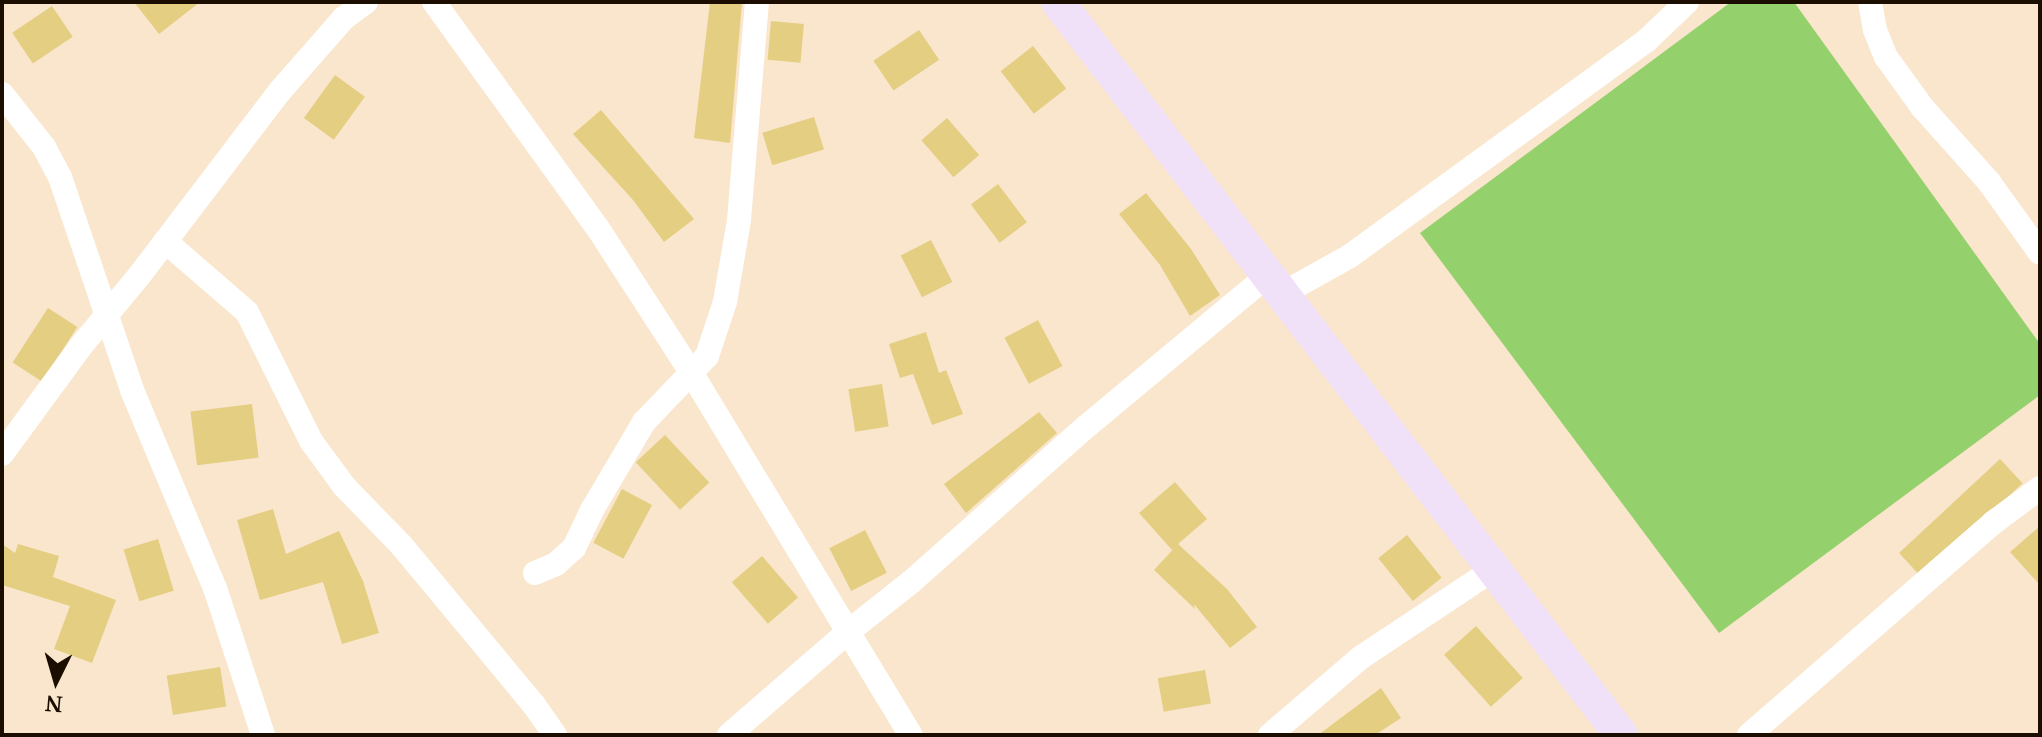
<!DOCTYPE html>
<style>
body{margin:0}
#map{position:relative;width:2042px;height:737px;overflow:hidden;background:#fae6cd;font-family:"Noto Serif",serif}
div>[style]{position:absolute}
.green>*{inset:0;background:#94d06b}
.building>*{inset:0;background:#e4ce82;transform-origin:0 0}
.minor>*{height:24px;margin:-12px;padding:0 12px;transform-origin:12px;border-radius:12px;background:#fff}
.secondary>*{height:34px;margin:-17px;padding:0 17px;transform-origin:17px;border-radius:17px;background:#f0e0f8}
span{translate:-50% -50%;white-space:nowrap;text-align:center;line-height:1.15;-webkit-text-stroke:8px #fae6cd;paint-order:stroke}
.frame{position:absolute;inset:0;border:4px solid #1b0e00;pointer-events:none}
.north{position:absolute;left:16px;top:641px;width:80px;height:80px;-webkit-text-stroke:6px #fae6cd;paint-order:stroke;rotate:185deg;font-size:22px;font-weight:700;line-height:32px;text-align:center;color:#1b0e00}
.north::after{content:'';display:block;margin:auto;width:28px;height:36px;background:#1b0e00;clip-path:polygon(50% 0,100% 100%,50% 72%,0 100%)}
</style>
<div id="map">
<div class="green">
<i style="clip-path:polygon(1731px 2px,1794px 2px,2040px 344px,2040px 395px,1719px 633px,1420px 233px)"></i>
</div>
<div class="building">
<i style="clip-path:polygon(134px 2px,200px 2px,159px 34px)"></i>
<i style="clip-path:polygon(710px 2px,742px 2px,730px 143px,694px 138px)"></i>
<i style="left:52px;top:6px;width:37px;height:48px;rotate:56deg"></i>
<i style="left:771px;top:21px;width:33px;height:39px;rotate:5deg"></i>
<i style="left:919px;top:30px;width:36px;height:55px;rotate:56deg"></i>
<i style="left:1033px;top:46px;width:54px;height:41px;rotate:52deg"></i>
<i style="left:335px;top:75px;width:37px;height:53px;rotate:36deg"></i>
<i style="clip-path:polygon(601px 110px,694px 219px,664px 242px,633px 200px,573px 134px)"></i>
<i style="left:814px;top:117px;width:34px;height:54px;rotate:73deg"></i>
<i style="left:947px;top:118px;width:49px;height:34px;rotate:49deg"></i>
<i style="left:998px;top:184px;width:48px;height:34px;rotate:53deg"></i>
<i style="clip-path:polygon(1146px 193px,1191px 249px,1220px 295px,1190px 316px,1160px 265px,1119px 214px)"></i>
<i style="left:931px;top:240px;width:47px;height:34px;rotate:63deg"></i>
<i style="left:48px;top:308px;width:35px;height:65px;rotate:33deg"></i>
<i style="left:1038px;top:320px;width:52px;height:38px;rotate:62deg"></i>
<i style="clip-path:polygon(926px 332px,939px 373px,946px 370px,963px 414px,932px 425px,913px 374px,900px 378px,889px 344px)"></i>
<i style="left:882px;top:384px;width:43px;height:34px;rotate:81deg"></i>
<i style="left:252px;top:404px;width:54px;height:62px;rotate:83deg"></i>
<i style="clip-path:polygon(1039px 412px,1057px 433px,966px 513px,944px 484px)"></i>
<i style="left:665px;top:435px;width:65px;height:40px;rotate:47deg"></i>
<i style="left:2000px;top:459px;width:33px;height:138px;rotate:47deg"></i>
<i style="clip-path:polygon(1175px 482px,1207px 519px,1178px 544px,1227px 589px,1257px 627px,1230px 648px,1194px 604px,1195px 609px,1154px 570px,1177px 545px,1172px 550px,1139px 513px)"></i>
<i style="left:622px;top:489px;width:34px;height:61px;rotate:28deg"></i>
<i style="clip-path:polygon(273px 509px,286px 554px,339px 531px,363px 581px,379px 633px,342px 644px,323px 582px,260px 600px,237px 520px)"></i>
<i style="clip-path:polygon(2040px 526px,2040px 585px,2010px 552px)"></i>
<i style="left:865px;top:530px;width:48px;height:40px;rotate:63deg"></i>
<i style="left:1407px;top:535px;width:55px;height:37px;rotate:51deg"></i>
<i style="left:158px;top:539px;width:54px;height:36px;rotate:73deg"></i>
<i style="clip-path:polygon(2px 544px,15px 553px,18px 544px,59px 556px,53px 577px,116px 600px,92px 663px,54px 649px,70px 606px,2px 585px)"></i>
<i style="left:762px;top:556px;width:55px;height:40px;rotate:49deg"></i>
<i style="left:1476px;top:626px;width:70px;height:43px;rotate:48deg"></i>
<i style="left:220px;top:667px;width:40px;height:54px;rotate:81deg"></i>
<i style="left:1205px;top:670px;width:34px;height:48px;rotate:80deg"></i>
<i style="clip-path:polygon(1381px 688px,1401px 718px,1375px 735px,1318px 735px)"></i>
</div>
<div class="minor">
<i style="left:434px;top:2px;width:281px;rotate:54.1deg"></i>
<i style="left:599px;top:230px;width:171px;rotate:57.1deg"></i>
<i style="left:692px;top:374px;width:422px;rotate:58.8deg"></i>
<i style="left:1870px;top:2px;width:28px;rotate:80deg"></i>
<i style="left:1875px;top:30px;width:29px;rotate:68deg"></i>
<i style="left:1886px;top:57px;width:62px;rotate:54.2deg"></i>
<i style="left:1922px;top:107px;width:101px;rotate:48.2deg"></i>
<i style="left:1989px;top:182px;width:87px;rotate:54.3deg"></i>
<i style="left:2px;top:94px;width:68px;rotate:51.6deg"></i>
<i style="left:44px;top:147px;width:34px;rotate:62deg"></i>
<i style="left:60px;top:177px;width:225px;rotate:71.3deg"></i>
<i style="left:132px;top:390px;width:215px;rotate:67.3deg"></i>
<i style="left:215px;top:588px;width:155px;rotate:71.9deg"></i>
<i style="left:165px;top:241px;width:108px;rotate:40.9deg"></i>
<i style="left:247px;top:312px;width:144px;rotate:63.6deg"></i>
<i style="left:311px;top:441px;width:56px;rotate:53.7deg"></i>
<i style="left:344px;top:486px;width:83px;rotate:46deg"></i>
<i style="left:402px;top:546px;width:207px;rotate:50.3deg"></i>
<i style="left:534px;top:705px;width:37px;rotate:55deg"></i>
<i style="left:1282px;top:294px;width:78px;rotate:-29.2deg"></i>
<i style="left:1350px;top:256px;width:366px;rotate:-36deg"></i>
<i style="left:1646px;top:41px;width:57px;rotate:-43.6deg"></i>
<i style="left:2px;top:454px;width:134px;rotate:-53.8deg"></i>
<i style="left:81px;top:346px;width:91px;rotate:-50.4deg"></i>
<i style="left:139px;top:276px;width:233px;rotate:-52.7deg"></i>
<i style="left:280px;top:91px;width:97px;rotate:-48.8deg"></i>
<i style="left:344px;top:18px;width:27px;rotate:-36deg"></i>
<i style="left:535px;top:573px;width:23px;rotate:-23deg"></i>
<i style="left:556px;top:564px;width:24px;rotate:-42deg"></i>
<i style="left:574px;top:548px;width:42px;rotate:-64.7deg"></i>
<i style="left:592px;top:510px;width:102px;rotate:-59.4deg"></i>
<i style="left:644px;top:422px;width:91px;rotate:-46.3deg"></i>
<i style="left:707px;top:356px;width:57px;rotate:-71.6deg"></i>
<i style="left:725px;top:302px;width:83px;rotate:-80.3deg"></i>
<i style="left:739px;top:220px;width:219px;rotate:-85.3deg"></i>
<i style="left:729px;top:735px;width:159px;rotate:-40.9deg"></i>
<i style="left:849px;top:631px;width:79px;rotate:-38.3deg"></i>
<i style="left:911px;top:582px;width:235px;rotate:-41.6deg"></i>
<i style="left:1087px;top:426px;width:236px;rotate:-39.8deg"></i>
<i style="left:1270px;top:735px;width:118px;rotate:-40.5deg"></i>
<i style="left:1360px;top:658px;width:161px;rotate:-33.6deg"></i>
<i style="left:1749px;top:735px;width:325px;rotate:-41deg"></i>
<i style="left:1994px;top:522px;width:57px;rotate:-36.5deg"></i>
</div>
<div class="secondary">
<i style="left:1058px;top:2px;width:924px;rotate:52.47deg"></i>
</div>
<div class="frame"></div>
<div class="north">N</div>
</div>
